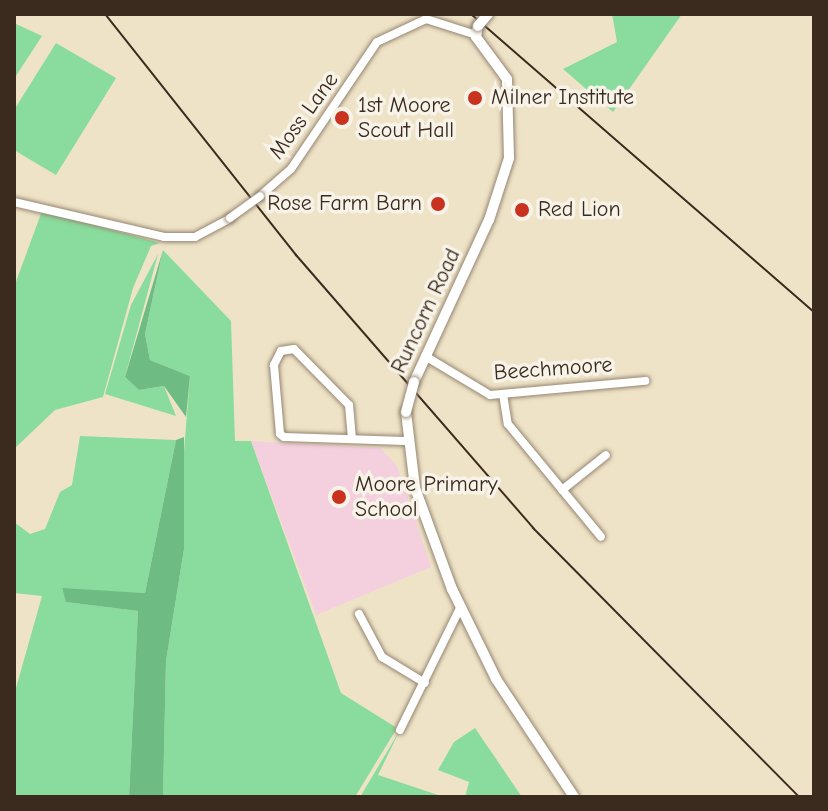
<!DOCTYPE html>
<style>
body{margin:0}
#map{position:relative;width:828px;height:811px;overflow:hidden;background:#efe3c7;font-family:"Comic Neue",sans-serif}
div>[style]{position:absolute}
.built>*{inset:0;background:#f4cfde}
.green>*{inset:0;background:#89dc9d}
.forest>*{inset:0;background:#6ebc84}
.roads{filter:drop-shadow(0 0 2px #958672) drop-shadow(0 0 2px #958672)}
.minor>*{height:8px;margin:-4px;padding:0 4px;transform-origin:4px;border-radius:4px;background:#fff}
.tertiary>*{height:10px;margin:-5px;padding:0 5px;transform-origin:5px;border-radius:5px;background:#fff}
.rail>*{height:2px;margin:-1px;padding:0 1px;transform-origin:1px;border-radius:1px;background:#3b2a1e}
.bridges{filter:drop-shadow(0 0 2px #958672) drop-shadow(0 0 2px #958672)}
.minor-bridge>*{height:8px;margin:-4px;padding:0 4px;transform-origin:4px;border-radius:4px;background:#fff}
.tertiary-bridge>*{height:10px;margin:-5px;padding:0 5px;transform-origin:5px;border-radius:5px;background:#fff}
.dots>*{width:22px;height:22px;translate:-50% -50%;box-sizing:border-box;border:4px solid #f7f3e8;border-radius:50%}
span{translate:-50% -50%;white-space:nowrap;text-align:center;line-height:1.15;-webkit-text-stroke:7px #f7f3e8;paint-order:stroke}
.poi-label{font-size:22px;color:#3b2a1e}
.left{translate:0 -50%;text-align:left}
.right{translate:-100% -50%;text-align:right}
.street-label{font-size:22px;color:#3b2a1e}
.frame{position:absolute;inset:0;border:16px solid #3b2a1e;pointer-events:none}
</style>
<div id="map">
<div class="built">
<i style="clip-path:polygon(251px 441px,380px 448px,397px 466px,431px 567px,316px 615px)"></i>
</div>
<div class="green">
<i style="clip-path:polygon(612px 14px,682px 14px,613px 112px,563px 69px,617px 42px)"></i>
<i style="clip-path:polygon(14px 23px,42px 36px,14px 79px)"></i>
<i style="clip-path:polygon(56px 43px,116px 78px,56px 175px,14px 150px,14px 110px)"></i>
<i style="clip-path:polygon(42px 211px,160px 243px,151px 246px,133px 288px,103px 397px,55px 410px,14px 449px,14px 287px)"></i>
<i style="clip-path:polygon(163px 250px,231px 321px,235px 441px,251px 441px,341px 693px,397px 728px,355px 797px,163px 797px,166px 661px,184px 549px,179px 514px,190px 376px,150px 360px,145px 334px)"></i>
<i style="clip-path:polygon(158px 254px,125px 377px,139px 390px,164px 386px,176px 416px,105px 394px,131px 305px)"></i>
<i style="clip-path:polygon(80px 436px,176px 440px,145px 593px,62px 589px,67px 602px,138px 611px,129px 797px,14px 797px,14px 695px,42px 596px,14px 593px,14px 522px,30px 534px,45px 529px,60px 492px,72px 485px)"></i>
<i style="clip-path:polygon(475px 728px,522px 797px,465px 797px,469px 782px,438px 770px,454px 742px)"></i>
<i style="clip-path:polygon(400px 730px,378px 775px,444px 797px,360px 797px)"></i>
</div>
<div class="forest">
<i style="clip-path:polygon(163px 250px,145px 334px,150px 360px,190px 376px,186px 417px,164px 386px,139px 390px,125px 377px)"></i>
<i style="clip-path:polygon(184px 437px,184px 549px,166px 661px,163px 797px,129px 797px,138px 611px,66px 602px,62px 588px,145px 593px,176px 440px)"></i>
</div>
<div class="roads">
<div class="minor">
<i style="left:260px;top:196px;width:41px;rotate:-41.1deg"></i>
<i style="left:291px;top:169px;width:153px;rotate:-55.9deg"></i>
<i style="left:377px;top:42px;width:54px;rotate:-25.1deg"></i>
<i style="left:426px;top:19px;width:52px;rotate:17.7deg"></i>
<i style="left:14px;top:202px;width:154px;rotate:13.1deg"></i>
<i style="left:164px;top:237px;width:31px"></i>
<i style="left:195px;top:237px;width:40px;rotate:-28deg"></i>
<i style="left:425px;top:356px;width:76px;rotate:31deg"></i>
<i style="left:490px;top:395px;width:156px;rotate:-5.2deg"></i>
<i style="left:503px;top:394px;width:30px;rotate:81deg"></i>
<i style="left:508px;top:424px;width:146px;rotate:50.5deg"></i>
<i style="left:352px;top:439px;width:34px;rotate:-95deg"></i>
<i style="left:349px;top:405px;width:78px;rotate:-134.5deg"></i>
<i style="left:294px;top:349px;width:13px;rotate:171deg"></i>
<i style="left:281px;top:351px;width:16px;rotate:117deg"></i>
<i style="left:274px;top:365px;width:69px;rotate:85deg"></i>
<i style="left:280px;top:434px;width:5px;rotate:37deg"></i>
<i style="left:284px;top:437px;width:121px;rotate:1.9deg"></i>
<i style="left:562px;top:490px;width:56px;rotate:-38.5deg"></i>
<i style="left:359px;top:614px;width:49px;rotate:61.9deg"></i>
<i style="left:382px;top:657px;width:50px;rotate:31.2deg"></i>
<i style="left:400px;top:730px;width:136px;rotate:-63.8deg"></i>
</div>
<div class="tertiary">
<i style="left:414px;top:382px;width:179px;rotate:-65.2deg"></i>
<i style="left:489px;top:220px;width:65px;rotate:-72.1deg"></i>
<i style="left:509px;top:158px;width:79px;rotate:-91.5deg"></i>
<i style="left:507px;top:79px;width:52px;rotate:-126.4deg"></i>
<i style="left:476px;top:37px;width:11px;rotate:-80deg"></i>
<i style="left:406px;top:412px;width:77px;rotate:83.2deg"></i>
<i style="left:415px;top:488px;width:108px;rotate:69.9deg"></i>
<i style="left:452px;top:589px;width:100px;rotate:63.9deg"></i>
<i style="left:496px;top:679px;width:141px;rotate:56.5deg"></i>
</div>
</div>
<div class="rail">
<i style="left:105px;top:14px;width:308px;rotate:51.6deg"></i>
<i style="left:296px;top:255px;width:362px;rotate:49deg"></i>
<i style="left:533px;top:528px;width:378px;rotate:45.3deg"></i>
<i style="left:471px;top:14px;width:454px;rotate:41deg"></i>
</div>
<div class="bridges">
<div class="minor-bridge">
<i style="left:230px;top:218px;width:37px;rotate:-36deg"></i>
</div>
<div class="tertiary-bridge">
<i style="left:478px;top:26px;width:16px;rotate:-50deg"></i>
<i style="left:406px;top:412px;width:31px;rotate:-75deg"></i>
</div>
</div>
<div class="dots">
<i style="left:475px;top:98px;background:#c8321e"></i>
<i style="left:342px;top:118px;background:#c8321e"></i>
<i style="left:438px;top:204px;background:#c8321e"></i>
<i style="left:522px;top:210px;background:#c8321e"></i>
<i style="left:339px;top:497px;background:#c8321e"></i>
</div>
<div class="poi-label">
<span class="left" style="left:491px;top:98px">Milner Institute</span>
<span class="left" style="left:358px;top:118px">1st Moore<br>Scout Hall</span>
<span class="right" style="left:422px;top:204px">Rose Farm Barn</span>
<span class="left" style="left:538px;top:210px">Red Lion</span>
<span class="left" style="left:355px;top:497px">Moore Primary<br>School</span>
</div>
<div class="street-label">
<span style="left:304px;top:116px;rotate:-54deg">Moss Lane</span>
<span style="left:426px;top:311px;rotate:-65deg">Runcorn Road</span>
<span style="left:553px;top:369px;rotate:-4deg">Beechmoore</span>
</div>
<div class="frame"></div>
</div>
